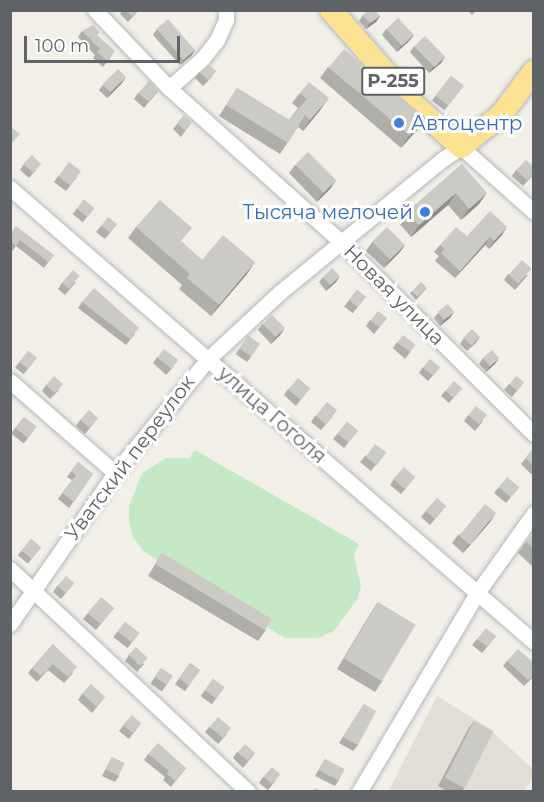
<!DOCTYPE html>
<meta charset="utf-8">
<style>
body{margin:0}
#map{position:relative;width:544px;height:802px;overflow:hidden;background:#f1efe8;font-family:Montserrat,sans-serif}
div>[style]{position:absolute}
.education>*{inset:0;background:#e1ded6}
.green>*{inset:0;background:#c5e8c5}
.roads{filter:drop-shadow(0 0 2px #b5b8bc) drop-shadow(0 0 2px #b5b8bc)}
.minor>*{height:15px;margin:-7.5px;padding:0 7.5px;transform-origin:7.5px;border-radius:7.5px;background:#fff}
.highway>*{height:22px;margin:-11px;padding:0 11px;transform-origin:11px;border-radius:11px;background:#fde293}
.wall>*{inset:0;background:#afaea9;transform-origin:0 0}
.shaded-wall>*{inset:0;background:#8f8d8a}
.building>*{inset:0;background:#cccac5;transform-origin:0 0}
.dots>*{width:16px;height:16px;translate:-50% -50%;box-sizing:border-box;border:3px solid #fff;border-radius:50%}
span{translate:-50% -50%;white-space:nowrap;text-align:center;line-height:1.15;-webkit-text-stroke:6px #fff;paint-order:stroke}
.shield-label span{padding:2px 4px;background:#fff;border:2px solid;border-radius:4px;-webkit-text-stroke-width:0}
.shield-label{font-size:18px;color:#5f6368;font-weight:700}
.shop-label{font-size:20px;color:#366cbe}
.left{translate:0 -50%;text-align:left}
.right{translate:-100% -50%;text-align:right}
.street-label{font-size:20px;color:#5f6368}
.frame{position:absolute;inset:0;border:12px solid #5f6368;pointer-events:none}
.scale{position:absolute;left:24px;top:36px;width:156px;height:27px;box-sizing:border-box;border:3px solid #5f6368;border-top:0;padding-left:8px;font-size:18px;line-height:21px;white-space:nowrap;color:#5f6368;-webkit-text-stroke:4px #fff;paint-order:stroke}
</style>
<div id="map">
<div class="education">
<i style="clip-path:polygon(437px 696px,487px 727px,533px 769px,533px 778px,524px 791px,389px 790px)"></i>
</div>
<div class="green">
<i style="clip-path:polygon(195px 450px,359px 544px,354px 556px,361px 587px,357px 599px,334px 631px,318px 638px,285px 638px,143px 551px,132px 535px,129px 520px,129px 506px,142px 473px,166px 458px,189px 458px)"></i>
</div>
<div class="roads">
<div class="minor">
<i style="left:95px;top:10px;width:108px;rotate:46.5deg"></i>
<i style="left:169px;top:88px;width:231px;rotate:41.8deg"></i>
<i style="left:341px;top:242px;width:272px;rotate:44.9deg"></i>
<i style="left:169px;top:88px;width:44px;rotate:-41.3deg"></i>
<i style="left:202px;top:59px;width:24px;rotate:-52deg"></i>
<i style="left:217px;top:40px;width:22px;rotate:-66deg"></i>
<i style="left:226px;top:20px;width:10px;rotate:-90deg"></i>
<i style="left:10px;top:188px;width:693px;rotate:40.91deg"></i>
<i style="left:10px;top:381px;width:140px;rotate:41.2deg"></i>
<i style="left:10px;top:569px;width:326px;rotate:43.1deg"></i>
<i style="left:10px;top:624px;width:184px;rotate:-55.2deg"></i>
<i style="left:115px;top:473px;width:146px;rotate:-50.8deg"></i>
<i style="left:207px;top:360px;width:98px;rotate:-42.9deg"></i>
<i style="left:279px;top:293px;width:212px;rotate:-39.3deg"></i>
<i style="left:443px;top:159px;width:22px;rotate:-34deg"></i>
<i style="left:461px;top:147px;width:98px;rotate:41.7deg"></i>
<i style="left:359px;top:792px;width:231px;rotate:-59.3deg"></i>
<i style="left:477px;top:593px;width:98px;rotate:-54.5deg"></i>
</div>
<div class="highway">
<i style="left:331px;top:10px;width:123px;rotate:48.9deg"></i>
<i style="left:412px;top:103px;width:66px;rotate:41.9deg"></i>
<i style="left:461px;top:147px;width:51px;rotate:-38.7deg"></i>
<i style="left:501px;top:115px;width:55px;rotate:-53.1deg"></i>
</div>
</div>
<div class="wall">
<i style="clip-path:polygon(122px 10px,139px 10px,128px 22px,120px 14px)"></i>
<i style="clip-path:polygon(467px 10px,477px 10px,472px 15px)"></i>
<i style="clip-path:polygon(363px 15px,380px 16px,376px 22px,366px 29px,359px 21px)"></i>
<i style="clip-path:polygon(157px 29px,195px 50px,191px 56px,180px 65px,153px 35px)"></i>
<i style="clip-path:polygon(386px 29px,414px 35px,409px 41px,397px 52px,382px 35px)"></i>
<i style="clip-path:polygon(82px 31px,97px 36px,111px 57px,103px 67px,93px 58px,95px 55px,78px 37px)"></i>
<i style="clip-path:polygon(414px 46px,445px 57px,441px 63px,429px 73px,410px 52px)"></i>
<i style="clip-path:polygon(328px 67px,425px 118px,417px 130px,401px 148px,320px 78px)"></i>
<i style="clip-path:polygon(199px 72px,212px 77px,203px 86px,195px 78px)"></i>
<i style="left:451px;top:76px;width:16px;height:31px;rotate:38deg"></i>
<i style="clip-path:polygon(122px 83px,107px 98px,99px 90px,103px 85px)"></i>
<i style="clip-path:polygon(237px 88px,289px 120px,298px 108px,292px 103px,300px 93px,321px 109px,303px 131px,298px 127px,280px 154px,219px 116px)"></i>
<i style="clip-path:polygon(159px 90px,144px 108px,134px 99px,138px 93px)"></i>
<i style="clip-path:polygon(192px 122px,181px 137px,173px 129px,177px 124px)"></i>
<i style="clip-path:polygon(24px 164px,36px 170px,29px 178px,20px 170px)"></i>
<i style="clip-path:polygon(462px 164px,479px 204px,461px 220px,448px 205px,411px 237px,399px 223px,407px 212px)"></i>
<i style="clip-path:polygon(295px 165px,336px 180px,330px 189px,317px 202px,289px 173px)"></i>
<i style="clip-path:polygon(534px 167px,534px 174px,523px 186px,512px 176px,516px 170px)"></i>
<i style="clip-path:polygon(58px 176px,77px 177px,66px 191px,54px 182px)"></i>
<i style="left:84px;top:200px;width:13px;height:18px;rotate:39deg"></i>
<i style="clip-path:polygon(117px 224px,105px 239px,96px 232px,101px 226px)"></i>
<i style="clip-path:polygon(136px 227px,182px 242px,202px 260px,247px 274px,211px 316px,179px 289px,182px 285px,128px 238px)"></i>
<i style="clip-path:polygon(10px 234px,54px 255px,44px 268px,16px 246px,12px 251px,10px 250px)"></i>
<i style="clip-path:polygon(502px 235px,489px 249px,485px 245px,455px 278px,435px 261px,439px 256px,434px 252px,440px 245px,467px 236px)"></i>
<i style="clip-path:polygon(372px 242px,405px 245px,399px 253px,384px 268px,366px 251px)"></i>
<i style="clip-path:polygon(508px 274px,528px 275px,515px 290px,504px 280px)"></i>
<i style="clip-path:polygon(323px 277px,336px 282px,326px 291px,319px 282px)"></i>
<i style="clip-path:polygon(76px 282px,65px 295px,58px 289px,62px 283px)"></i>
<i style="clip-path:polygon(427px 288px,416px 300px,410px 293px,412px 291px)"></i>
<i style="left:357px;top:290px;width:11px;height:21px;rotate:38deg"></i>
<i style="clip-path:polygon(82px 302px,135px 334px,126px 345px,78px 308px)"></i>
<i style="clip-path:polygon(438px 313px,450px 318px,440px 326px,434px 318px)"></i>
<i style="clip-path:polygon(387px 318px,374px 334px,366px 326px,370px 320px)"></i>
<i style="clip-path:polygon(262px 324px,281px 334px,271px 344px,258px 330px)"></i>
<i style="left:248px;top:336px;width:14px;height:22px;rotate:34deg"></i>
<i style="clip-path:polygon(480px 337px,476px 343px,467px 351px,460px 344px,464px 338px)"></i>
<i style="clip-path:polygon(397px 342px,411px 351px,405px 359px,393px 348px)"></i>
<i style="left:28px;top:351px;width:11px;height:21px;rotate:38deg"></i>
<i style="clip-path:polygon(157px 357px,174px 366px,166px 375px,153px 363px)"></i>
<i style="clip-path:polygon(483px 358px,495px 364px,486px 372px,479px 364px)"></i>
<i style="clip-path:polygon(423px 367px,440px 367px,428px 381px,419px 373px)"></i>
<i style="clip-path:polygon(524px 382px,512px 397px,504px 390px,509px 384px)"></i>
<i style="clip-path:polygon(46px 385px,59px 390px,50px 399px,42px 391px)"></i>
<i style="clip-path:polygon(310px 388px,296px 406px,284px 395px,288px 389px)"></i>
<i style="clip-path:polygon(462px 388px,449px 403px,441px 396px,445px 391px)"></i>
<i style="clip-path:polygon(468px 415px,483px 421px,475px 431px,464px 421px)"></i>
<i style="clip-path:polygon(315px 416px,333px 416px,321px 430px,311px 422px)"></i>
<i style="left:24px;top:417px;width:16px;height:21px;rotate:38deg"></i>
<i style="clip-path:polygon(98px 418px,85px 434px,76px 426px,80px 420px)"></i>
<i style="left:347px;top:422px;width:14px;height:22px;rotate:39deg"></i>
<i style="clip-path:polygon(534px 448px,534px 471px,531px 474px,521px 464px)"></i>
<i style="clip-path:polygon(386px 452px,371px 471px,360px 462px,365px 456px)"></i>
<i style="clip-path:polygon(78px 462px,93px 474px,69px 508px,58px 499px,72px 480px,67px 477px)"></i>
<i style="clip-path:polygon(415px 477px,401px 494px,390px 485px,394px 479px)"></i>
<i style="clip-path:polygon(499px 487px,519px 487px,506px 503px,494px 493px)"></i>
<i style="clip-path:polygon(446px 506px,430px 525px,421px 517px,426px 511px)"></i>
<i style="clip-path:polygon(490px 522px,463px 553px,452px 543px,458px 535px)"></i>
<i style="clip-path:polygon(534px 534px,534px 566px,533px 567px,518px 553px,526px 542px)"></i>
<i style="left:31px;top:539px;width:13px;height:21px;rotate:39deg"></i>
<i style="clip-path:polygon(162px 553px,266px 630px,258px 641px,148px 576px)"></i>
<i style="clip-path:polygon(74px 583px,61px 599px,53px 592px,57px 586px)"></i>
<i style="clip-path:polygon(378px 602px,383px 680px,375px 692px,337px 669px,370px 614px)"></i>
<i style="clip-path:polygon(114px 608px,96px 630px,83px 619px,88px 613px)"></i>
<i style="left:125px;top:622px;width:18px;height:19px;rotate:38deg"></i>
<i style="clip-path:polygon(496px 636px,482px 653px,472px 645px,477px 639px)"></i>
<i style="clip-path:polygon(53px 644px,73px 673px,64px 683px,48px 670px,37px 682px,28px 673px,32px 668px)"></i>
<i style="clip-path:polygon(129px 655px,144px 664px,137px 672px,125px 661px)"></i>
<i style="clip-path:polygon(507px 661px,534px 663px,534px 676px,524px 686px,503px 666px)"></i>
<i style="left:190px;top:663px;width:12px;height:26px;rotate:35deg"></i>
<i style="left:161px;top:668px;width:14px;height:19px;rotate:34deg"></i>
<i style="left:213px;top:679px;width:14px;height:21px;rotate:36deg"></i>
<i style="clip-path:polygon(82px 694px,105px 697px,92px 713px,78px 700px)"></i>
<i style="clip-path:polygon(364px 704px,358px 745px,353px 751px,339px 743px)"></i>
<i style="clip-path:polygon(474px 721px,464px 788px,462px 792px,448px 792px,438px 786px,468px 729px)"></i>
<i style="clip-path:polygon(141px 723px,129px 739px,119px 731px,124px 725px)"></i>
<i style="clip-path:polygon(209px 727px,227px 734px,218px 744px,205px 732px)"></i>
<i style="clip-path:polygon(237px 752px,255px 753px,243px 768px,233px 758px)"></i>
<i style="clip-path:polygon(148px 754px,186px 768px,171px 787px,163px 780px,165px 777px,144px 760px)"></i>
<i style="clip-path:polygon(112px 757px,119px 776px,115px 782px,102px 776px)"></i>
<i style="clip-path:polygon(325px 759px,339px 780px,335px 786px,315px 776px)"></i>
<i style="clip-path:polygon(263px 777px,276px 780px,268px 790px,259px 783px)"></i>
</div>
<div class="shaded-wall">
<i style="clip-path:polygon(380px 16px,376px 22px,366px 29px,370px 23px)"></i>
<i style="clip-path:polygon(414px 35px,409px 41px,397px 52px,401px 46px)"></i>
<i style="clip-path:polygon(195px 50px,191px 56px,180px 65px,184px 59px)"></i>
<i style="clip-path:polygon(445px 57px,441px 63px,429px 73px,433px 67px)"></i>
<i style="clip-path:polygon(126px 77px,122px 83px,107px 98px,111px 92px)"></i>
<i style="clip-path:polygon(329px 98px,321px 109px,303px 131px,310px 120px)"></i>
<i style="clip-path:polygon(425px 118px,417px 130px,401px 148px,409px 136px)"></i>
<i style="clip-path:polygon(336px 180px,330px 189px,317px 202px,323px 193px)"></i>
<i style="clip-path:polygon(456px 193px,448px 205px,411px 237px,419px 225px)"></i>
<i style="clip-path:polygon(487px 193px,479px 204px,461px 220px,469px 209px)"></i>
<i style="clip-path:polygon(507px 227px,502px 235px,489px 249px,494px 241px)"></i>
<i style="clip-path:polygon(490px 237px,485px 245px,455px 278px,460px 271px)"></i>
<i style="clip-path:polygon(405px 245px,399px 253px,384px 268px,390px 260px)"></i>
<i style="clip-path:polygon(255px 262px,247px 274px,211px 316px,219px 305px)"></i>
<i style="clip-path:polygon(340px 276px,336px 282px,326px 291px,330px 285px)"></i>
<i style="clip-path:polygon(454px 312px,450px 318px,440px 326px,444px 320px)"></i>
<i style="clip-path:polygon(285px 328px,281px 334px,271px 344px,275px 338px)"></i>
<i style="clip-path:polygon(499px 358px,495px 364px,486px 372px,490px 366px)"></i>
<i style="clip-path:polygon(496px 513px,490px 522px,463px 553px,469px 544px)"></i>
</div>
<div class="building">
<i style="clip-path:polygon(126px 10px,138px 10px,132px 16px)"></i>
<i style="clip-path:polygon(369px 10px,375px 10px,380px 16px,370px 23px,363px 15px)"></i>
<i style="left:398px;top:18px;width:23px;height:16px;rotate:47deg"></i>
<i style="left:168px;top:19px;width:41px;height:15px;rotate:49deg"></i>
<i style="clip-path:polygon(93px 25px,100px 32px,97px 35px,115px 51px,107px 61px,97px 52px,100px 49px,82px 31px)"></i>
<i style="left:425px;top:36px;width:29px;height:15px;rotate:46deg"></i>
<i style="left:344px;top:49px;width:106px;height:24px;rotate:40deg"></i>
<i style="left:208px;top:64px;width:11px;height:12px;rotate:41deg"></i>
<i style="left:118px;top:69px;width:11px;height:22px;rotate:45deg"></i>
<i style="left:451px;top:76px;width:16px;height:25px;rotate:38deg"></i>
<i style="left:149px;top:81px;width:13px;height:16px;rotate:42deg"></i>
<i style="clip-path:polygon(309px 82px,329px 98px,310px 120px,305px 115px,288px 143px,226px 105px,237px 88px,289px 120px,307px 99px,300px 93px)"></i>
<i style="left:184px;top:115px;width:11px;height:11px;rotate:41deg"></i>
<i style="clip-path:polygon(10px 126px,20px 134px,10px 145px)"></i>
<i style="left:308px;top:152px;width:40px;height:18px;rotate:45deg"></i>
<i style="left:32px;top:155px;width:13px;height:12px;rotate:45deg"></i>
<i style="clip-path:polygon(526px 160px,534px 167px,534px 173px,527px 180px,516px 170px)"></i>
<i style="left:69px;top:162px;width:15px;height:18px;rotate:37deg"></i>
<i style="clip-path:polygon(462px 164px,487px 193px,469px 209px,456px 193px,419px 225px,407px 212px)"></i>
<i style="left:84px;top:200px;width:13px;height:11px;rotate:39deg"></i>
<i style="clip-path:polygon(160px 200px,192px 228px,181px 241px,202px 260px,223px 235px,255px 262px,219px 305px,187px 278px,190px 274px,136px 227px)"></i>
<i style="clip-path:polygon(490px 211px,507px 227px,494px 241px,490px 237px,460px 271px,441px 253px,445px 249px,440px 245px,456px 227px,467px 236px)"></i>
<i style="left:108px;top:217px;width:11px;height:11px;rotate:38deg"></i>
<i style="clip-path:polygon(16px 226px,54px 255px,48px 262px,20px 240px,16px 246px,10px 241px,10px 234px)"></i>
<i style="left:387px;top:227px;width:25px;height:21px;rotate:45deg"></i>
<i style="left:522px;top:260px;width:13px;height:20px;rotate:42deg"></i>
<i style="left:332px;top:268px;width:11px;height:13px;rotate:45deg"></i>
<i style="left:73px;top:270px;width:9px;height:17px;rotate:41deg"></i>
<i style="left:421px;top:282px;width:8px;height:13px;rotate:45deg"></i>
<i style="clip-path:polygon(94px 288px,139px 328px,130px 339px,82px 302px)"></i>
<i style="left:357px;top:290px;width:11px;height:13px;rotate:38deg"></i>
<i style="left:448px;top:304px;width:10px;height:13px;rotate:53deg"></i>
<i style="left:378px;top:311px;width:11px;height:12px;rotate:38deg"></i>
<i style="left:272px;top:315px;width:18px;height:13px;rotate:45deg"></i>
<i style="left:472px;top:329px;width:11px;height:12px;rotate:45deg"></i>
<i style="left:403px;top:335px;width:16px;height:9px;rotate:38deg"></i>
<i style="left:248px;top:336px;width:14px;height:15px;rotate:34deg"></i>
<i style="left:164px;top:349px;width:18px;height:11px;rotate:38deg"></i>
<i style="left:492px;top:350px;width:11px;height:12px;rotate:49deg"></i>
<i style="left:28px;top:351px;width:11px;height:14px;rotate:38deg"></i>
<i style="left:430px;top:359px;width:13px;height:11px;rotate:39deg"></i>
<i style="left:54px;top:376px;width:12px;height:12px;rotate:42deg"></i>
<i style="left:516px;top:376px;width:10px;height:11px;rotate:37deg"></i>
<i style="left:298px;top:378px;width:16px;height:15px;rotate:40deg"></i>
<i style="left:454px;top:381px;width:11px;height:13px;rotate:41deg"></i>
<i style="left:327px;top:402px;width:13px;height:18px;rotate:39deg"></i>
<i style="left:476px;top:406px;width:14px;height:12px;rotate:39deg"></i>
<i style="left:89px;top:410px;width:12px;height:13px;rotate:42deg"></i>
<i style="left:24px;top:417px;width:16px;height:14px;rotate:38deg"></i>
<i style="left:347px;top:422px;width:14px;height:15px;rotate:39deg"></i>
<i style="left:375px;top:444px;width:14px;height:16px;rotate:36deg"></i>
<i style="clip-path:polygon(534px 448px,534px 466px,525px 458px)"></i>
<i style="clip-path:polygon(78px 462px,93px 474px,74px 502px,62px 493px,76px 475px,71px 471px)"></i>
<i style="left:404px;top:467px;width:15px;height:16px;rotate:42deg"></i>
<i style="left:507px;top:477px;width:16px;height:13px;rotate:40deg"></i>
<i style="left:437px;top:498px;width:12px;height:17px;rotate:42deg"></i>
<i style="left:485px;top:504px;width:14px;height:41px;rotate:39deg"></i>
<i style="clip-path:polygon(534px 534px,534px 549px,526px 542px)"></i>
<i style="left:31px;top:539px;width:13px;height:15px;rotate:39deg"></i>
<i style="left:162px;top:553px;width:128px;height:13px;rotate:31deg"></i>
<i style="left:66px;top:576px;width:11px;height:13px;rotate:41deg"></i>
<i style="left:101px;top:597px;width:17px;height:21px;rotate:40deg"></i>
<i style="left:378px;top:602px;width:44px;height:66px;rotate:31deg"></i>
<i style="left:125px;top:622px;width:18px;height:12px;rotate:38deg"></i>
<i style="left:486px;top:628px;width:13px;height:14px;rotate:39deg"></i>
<i style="clip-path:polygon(53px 644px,77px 667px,68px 677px,53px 664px,41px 676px,32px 668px)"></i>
<i style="left:136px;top:647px;width:16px;height:11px;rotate:43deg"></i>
<i style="clip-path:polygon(518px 649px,534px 663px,534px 675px,528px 680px,507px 661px)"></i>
<i style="left:190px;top:663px;width:12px;height:19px;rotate:35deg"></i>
<i style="left:161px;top:668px;width:14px;height:11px;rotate:34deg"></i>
<i style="left:213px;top:679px;width:14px;height:14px;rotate:36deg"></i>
<i style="left:91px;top:684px;width:19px;height:13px;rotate:43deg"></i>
<i style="clip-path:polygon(364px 704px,376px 711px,358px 745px,343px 737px)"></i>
<i style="left:132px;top:715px;width:12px;height:13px;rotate:42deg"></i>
<i style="left:218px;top:717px;width:17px;height:13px;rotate:40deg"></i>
<i style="left:474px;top:721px;width:22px;height:64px;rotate:27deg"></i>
<i style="clip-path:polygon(158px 743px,186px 768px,175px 781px,167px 774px,169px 771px,148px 754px)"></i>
<i style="left:245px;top:744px;width:13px;height:11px;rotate:42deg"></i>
<i style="left:112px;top:757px;width:14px;height:14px;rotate:25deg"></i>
<i style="left:325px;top:759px;width:22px;height:13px;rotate:27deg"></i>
<i style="left:272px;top:767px;width:11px;height:13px;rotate:41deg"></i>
<i style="clip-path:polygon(315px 788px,322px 792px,313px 792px)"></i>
</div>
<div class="dots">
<i style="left:399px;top:123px;background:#3f7fe0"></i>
<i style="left:425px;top:212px;background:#3f7fe0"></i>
</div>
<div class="shield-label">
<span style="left:393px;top:81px">Р-255</span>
</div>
<div class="shop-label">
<span class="left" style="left:411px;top:123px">Автоцентр</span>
<span class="right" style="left:413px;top:212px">Тысяча мелочей</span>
</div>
<div class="street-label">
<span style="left:394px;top:295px;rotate:45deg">Новая улица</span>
<span style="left:272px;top:415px;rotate:41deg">улица Гоголя</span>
<span style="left:130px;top:458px;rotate:-53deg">Уватский переулок</span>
</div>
<div class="frame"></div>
<div class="scale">100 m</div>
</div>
